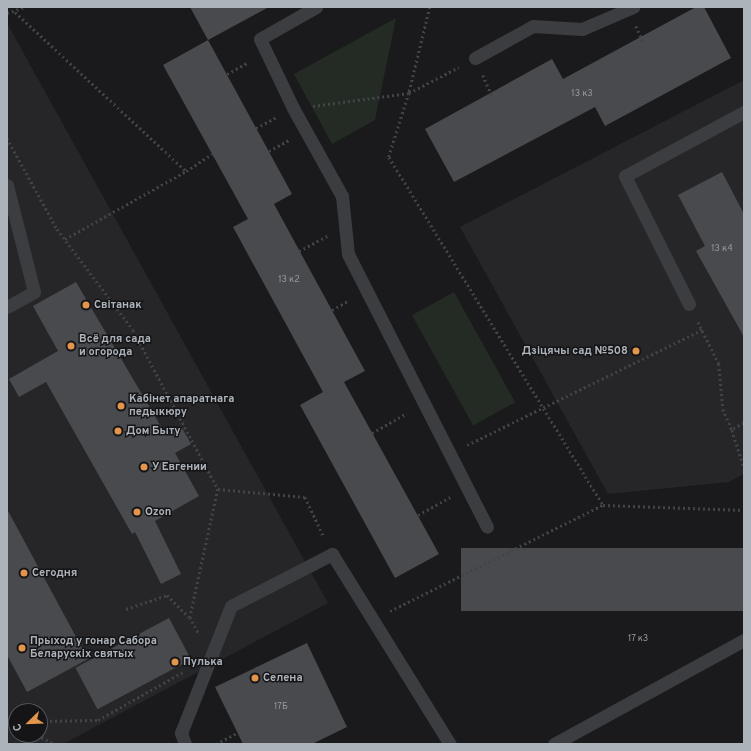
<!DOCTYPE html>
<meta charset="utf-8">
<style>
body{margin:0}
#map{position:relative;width:751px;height:751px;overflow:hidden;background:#1a1a1c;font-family:Overpass,sans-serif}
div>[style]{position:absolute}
.built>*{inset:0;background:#262629}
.green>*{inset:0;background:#242b24;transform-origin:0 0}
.building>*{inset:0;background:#494a4e;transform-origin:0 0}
.path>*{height:2.5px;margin-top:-1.25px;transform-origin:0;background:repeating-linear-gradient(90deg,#414447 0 2px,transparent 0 5px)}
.lane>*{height:13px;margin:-6.5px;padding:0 6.5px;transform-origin:6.5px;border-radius:6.5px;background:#3b3d40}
.dots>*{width:11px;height:11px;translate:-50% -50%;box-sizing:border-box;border:2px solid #151517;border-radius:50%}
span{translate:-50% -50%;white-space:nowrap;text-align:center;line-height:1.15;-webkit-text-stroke:3px #151517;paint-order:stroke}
.number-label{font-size:9px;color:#94999f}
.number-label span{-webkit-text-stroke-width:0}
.poi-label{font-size:11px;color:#adb3ba;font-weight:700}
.left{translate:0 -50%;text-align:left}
.right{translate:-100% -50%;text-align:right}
.frame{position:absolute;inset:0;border:8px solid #adb3ba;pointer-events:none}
.north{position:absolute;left:8px;top:703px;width:40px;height:40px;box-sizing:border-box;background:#151517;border:1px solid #525458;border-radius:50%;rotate:247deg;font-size:11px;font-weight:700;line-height:16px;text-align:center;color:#adb3ba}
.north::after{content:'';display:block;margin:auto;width:14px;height:18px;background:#e2954b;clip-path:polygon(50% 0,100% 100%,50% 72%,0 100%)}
</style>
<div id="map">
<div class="built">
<i style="clip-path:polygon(evenodd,7px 23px,328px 603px,63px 744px,7px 744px,7px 23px,16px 711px,40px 711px,40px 735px,16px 735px,16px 711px)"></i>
<i style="clip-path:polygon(744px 80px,744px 474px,729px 482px,608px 494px,460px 227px)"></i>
</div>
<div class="green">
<i style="clip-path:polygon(396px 18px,375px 120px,332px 144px,294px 74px)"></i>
<i style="left:454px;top:292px;width:126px;height:48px;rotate:61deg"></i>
</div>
<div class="building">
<i style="clip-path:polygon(190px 7px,269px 7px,208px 40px)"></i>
<i style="clip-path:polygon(696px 7px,704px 7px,731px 58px,605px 126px,595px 107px,454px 182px,425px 129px,552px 59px,563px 79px)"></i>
<i style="clip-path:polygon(208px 40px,292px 194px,274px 204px,365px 371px,344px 382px,439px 554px,395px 578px,300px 405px,323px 392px,233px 227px,248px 219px,163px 65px)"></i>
<i style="clip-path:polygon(722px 172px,744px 214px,744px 337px,696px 251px,705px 246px,678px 195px)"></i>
<i style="clip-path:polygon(76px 282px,166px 435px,181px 426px,191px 444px,175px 453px,199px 496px,155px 521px,181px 574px,161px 584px,135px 532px,132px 534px,46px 382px,19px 397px,9px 379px,58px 351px,33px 306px)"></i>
<i style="clip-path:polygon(7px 509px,88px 659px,27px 692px,7px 655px)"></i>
<i style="left:744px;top:548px;width:63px;height:283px;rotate:90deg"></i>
<i style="left:169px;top:618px;width:47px;height:106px;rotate:62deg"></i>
<i style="clip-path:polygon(307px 643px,347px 727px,312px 744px,243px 744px,215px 687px)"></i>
</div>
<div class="path">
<i style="left:430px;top:7px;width:89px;rotate:103.7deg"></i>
<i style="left:409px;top:93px;width:67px;rotate:107.4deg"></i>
<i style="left:389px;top:157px;width:409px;rotate:58.4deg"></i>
<i style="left:15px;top:12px;width:233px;rotate:42.9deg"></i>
<i style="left:186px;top:171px;width:31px;rotate:-33deg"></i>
<i style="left:7px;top:13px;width:18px;rotate:-19deg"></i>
<i style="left:636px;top:26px;width:17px;rotate:66deg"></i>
<i style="left:227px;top:74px;width:25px;rotate:-29deg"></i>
<i style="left:483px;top:75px;width:25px;rotate:67deg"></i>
<i style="left:313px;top:106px;width:97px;rotate:-7.7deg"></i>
<i style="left:409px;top:93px;width:56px;rotate:-27.5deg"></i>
<i style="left:256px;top:128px;width:24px;rotate:-28deg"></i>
<i style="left:7px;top:138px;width:104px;rotate:61.2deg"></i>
<i style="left:57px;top:229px;width:126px;rotate:53deg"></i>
<i style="left:133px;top:330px;width:180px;rotate:61.9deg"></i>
<i style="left:218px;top:489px;width:131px;rotate:102.3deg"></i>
<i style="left:190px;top:617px;width:19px;rotate:62deg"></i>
<i style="left:269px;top:151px;width:23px;rotate:-29deg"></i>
<i style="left:65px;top:239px;width:139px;rotate:-29.3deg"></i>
<i style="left:299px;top:251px;width:32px;rotate:-28deg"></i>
<i style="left:332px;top:310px;width:20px;rotate:-30deg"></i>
<i style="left:698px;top:322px;width:47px;rotate:63.4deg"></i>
<i style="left:719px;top:364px;width:45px;rotate:84.9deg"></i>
<i style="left:723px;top:409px;width:23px;rotate:67deg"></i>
<i style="left:744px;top:423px;width:14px;rotate:150deg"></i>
<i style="left:732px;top:430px;width:40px;rotate:72deg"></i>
<i style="left:372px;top:433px;width:40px;rotate:-29.7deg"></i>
<i style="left:467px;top:445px;width:262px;rotate:-26.1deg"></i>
<i style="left:218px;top:489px;width:87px;rotate:5.3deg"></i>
<i style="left:305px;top:497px;width:44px;rotate:64.6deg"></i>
<i style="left:418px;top:515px;width:37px;rotate:-29deg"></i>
<i style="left:126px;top:609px;width:43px;rotate:-18.9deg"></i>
<i style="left:167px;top:595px;width:31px;rotate:45deg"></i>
<i style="left:390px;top:611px;width:238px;rotate:-26.5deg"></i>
<i style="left:603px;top:505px;width:141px;rotate:2deg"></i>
<i style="left:7px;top:719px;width:9px;rotate:13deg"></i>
<i style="left:40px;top:721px;width:58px;rotate:-1deg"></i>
<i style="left:98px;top:720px;width:98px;rotate:-29.5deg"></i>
<i style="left:7px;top:722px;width:9px;rotate:13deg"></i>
<i style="left:37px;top:735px;width:20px;rotate:27deg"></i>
<i style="left:216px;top:744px;width:24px;rotate:-28deg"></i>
</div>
<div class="lane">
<i style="left:316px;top:7px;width:64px;rotate:150.3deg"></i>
<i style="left:260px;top:39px;width:76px;rotate:64.4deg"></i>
<i style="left:293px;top:108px;width:101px;rotate:60.9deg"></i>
<i style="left:342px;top:196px;width:58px;rotate:84.1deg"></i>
<i style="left:348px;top:254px;width:306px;rotate:63deg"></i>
<i style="left:475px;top:58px;width:66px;rotate:-28.9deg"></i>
<i style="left:533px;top:26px;width:49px;rotate:3.5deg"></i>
<i style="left:582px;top:29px;width:56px;rotate:-23.3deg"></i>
<i style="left:7px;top:185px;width:110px;rotate:75.8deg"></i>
<i style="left:34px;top:292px;width:31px;rotate:151deg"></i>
<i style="left:689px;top:304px;width:143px;rotate:-116.6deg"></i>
<i style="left:625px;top:176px;width:135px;rotate:-28.3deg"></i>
<i style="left:185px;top:744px;width:12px;rotate:-110deg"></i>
<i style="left:181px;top:733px;width:136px;rotate:-68.5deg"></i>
<i style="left:231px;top:606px;width:114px;rotate:-27.2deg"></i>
<i style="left:332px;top:554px;width:224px;rotate:58.2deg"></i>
<i style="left:554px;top:744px;width:217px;rotate:-28.7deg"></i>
</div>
<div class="dots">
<i style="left:86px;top:305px;background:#e2954b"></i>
<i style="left:71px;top:346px;background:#e2954b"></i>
<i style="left:636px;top:351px;background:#e2954b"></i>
<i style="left:121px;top:406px;background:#e2954b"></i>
<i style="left:118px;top:431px;background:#e2954b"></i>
<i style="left:144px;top:467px;background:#e2954b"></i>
<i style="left:137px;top:512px;background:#e2954b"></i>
<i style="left:24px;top:573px;background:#e2954b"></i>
<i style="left:22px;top:648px;background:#e2954b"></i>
<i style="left:175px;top:662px;background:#e2954b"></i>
<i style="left:255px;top:678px;background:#e2954b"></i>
</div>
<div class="number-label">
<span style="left:582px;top:94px">13 к3</span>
<span style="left:722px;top:249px">13 к4</span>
<span style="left:289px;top:280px">13 к2</span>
<span style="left:638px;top:639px">17 к3</span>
<span style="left:281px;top:707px">17Б</span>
</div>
<div class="poi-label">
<span class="left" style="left:94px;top:305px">Свiтанак</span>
<span class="left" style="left:79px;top:346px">Всё для сада<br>и огорода</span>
<span class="right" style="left:628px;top:351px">Дзіцячы сад №508</span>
<span class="left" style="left:129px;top:406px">Кабінет апаратнага<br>педыкюру</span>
<span class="left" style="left:126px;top:431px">Дом Быту</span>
<span class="left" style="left:152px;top:467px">У Евгении</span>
<span class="left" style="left:145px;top:512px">Ozon</span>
<span class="left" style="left:32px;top:573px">Сегодня</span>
<span class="left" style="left:30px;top:648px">Прыход у гонар Сабора<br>Беларускіх святых</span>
<span class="left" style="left:183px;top:662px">Пулька</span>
<span class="left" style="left:263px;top:678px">Селена</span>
</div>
<div class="frame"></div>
<div class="north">С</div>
</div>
